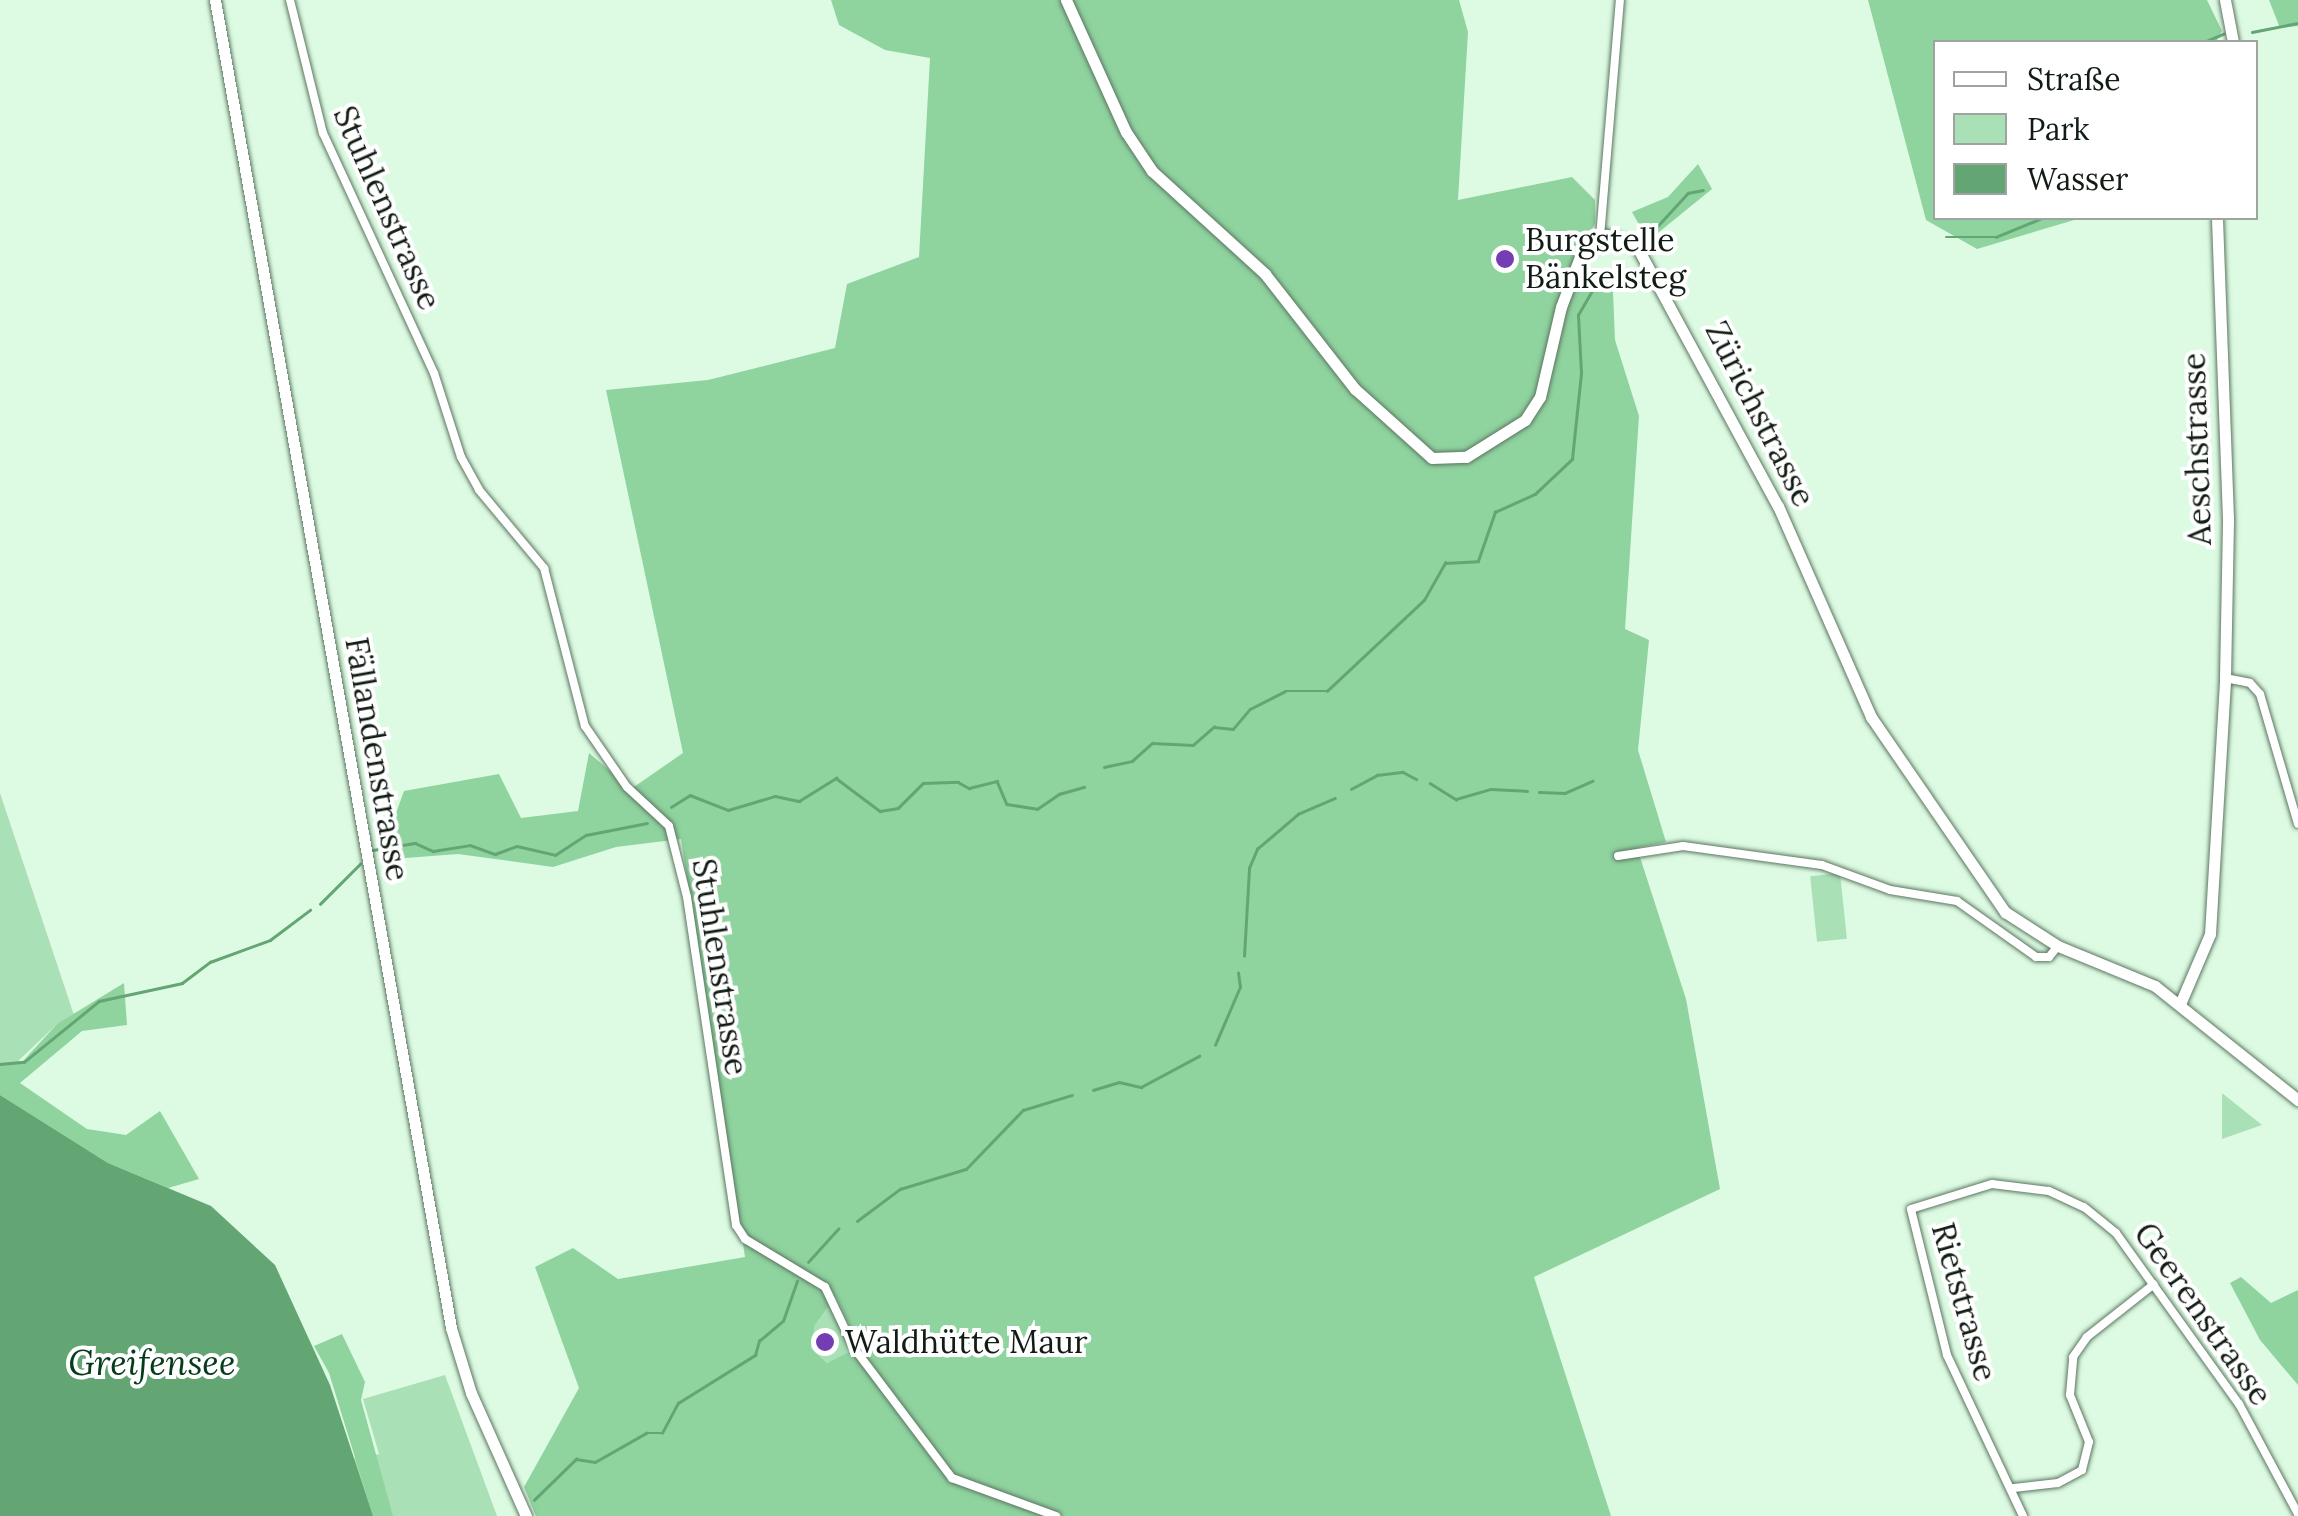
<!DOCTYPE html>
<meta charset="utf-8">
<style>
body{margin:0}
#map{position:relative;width:2298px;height:1516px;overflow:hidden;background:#ddfbe3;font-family:Lora,serif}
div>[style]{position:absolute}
.green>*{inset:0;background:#aae0b6;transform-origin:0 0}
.forest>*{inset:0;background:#8fd39f}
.water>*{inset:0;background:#63a674}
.stream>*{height:2.5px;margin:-1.25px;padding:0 1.25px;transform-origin:1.25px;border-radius:1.25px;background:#63a674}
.roads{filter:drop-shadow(0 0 2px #5c7661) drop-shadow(0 0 2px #5c7661)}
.street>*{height:8px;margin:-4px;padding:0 4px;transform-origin:4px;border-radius:4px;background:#fff}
.secondary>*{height:11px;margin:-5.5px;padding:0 5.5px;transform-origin:5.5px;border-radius:5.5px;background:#fff}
.dots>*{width:28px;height:28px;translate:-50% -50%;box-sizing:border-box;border:5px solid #fff;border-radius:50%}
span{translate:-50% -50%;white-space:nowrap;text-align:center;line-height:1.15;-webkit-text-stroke:8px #fff;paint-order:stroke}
.street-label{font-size:32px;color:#111c14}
.poi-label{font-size:32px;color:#111c14}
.left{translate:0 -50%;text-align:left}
.water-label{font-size:35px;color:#053b1a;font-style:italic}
.legend{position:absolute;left:1933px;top:40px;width:325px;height:180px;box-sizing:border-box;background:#fff;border:2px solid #a0a4a1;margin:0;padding:12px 18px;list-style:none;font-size:30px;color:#111c14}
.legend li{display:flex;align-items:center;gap:20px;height:50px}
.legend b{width:50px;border:2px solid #a0a4a1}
</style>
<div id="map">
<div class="green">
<i style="clip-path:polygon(0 793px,75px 1018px,57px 1024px,14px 1065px,0 1063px)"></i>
<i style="left:1840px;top:873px;width:66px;height:30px;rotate:84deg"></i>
<i style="clip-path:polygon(2222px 1093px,2262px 1125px,2222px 1139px)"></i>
<i style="clip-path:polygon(837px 1295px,861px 1348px,827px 1363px,811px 1348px,815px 1325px)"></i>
<i style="clip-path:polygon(445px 1375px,497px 1516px,371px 1516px,351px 1459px,379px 1454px,363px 1399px)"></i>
</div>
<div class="forest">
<i style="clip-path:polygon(evenodd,831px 0,1459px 0,1468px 32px,1458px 200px,1572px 177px,1595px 200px,1595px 223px,1573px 271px,1604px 269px,1613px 292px,1615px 340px,1639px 416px,1625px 629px,1649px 640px,1638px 750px,1666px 842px,1637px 848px,1686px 999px,1720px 1189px,1534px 1277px,1611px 1516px,536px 1516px,524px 1487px,579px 1388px,535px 1267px,573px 1248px,618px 1279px,745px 1257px,681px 839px,616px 847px,553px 867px,458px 854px,379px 860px,404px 791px,499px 774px,521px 818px,578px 811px,589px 753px,631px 789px,683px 753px,606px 390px,708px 380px,835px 348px,847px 284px,919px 257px,930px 58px,885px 50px,839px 25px,831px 0,836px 1296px,860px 1347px,827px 1363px,811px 1348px,815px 1325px,836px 1296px)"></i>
<i style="clip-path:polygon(1868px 0,2207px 0,2222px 31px,2216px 42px,1936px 42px,1936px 218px,2081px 218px,1977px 249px,1926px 220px)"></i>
<i style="clip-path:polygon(2269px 0,2298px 0,2298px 26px,2280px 28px)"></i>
<i style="clip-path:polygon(1698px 164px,1712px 189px,1648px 241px,1632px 212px,1668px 197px)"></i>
<i style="clip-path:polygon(124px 983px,127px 1025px,82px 1031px,20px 1083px,87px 1129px,126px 1135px,160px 1111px,199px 1179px,168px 1188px,108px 1163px,0 1095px,0 1063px,23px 1061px,57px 1024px)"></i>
<i style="clip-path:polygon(2241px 1277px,2271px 1303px,2298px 1290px,2298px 1385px,2260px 1340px,2230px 1283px)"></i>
<i style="clip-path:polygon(342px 1334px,365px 1382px,361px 1400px,393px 1516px,373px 1516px,329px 1373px,314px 1346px)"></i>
</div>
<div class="water">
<i style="clip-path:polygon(0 1095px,108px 1163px,211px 1206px,275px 1265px,330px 1385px,373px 1516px,0 1516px)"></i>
</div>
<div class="stream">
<i style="left:2252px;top:32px;width:47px;rotate:-11.1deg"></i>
<i style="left:2204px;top:42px;width:21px;rotate:-23deg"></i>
<i style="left:1652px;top:232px;width:53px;rotate:-47.3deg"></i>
<i style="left:1688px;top:193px;width:15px;rotate:-11deg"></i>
<i style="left:1946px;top:237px;width:50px"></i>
<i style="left:1996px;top:237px;width:50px;rotate:-22.4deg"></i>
<i style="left:1104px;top:767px;width:29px;rotate:-12deg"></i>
<i style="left:1132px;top:761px;width:27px;rotate:-42deg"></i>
<i style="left:1152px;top:743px;width:41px;rotate:2.8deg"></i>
<i style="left:1193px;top:745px;width:28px;rotate:-41deg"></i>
<i style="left:1214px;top:727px;width:19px;rotate:6deg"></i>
<i style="left:1233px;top:729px;width:26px;rotate:-50deg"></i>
<i style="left:1250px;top:709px;width:39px;rotate:-27deg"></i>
<i style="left:1285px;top:691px;width:42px"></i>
<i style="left:1327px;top:691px;width:133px;rotate:-43.2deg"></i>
<i style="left:1424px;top:600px;width:43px;rotate:-60.4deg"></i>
<i style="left:1445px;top:563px;width:33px;rotate:-3deg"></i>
<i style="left:1478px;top:561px;width:52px;rotate:-70.9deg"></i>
<i style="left:1495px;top:512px;width:44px;rotate:-24.2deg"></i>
<i style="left:1535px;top:494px;width:51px;rotate:-43.4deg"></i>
<i style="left:1572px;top:459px;width:86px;rotate:-84deg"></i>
<i style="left:1581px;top:373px;width:58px;rotate:-93deg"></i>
<i style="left:1578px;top:315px;width:36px;rotate:-60deg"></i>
<i style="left:1430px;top:783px;width:31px;rotate:32deg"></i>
<i style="left:1456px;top:799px;width:36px;rotate:-16deg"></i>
<i style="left:1491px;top:789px;width:36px;rotate:3deg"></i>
<i style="left:1351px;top:789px;width:30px;rotate:-28deg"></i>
<i style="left:1377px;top:775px;width:26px;rotate:-7deg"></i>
<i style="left:1403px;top:772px;width:15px;rotate:28deg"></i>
<i style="left:1539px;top:792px;width:26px;rotate:2deg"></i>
<i style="left:1565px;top:793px;width:30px;rotate:-24deg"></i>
<i style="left:671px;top:807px;width:22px;rotate:-32deg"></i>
<i style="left:690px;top:795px;width:41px;rotate:21.5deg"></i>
<i style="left:728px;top:810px;width:49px;rotate:-16.6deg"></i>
<i style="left:775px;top:796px;width:25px;rotate:12deg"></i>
<i style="left:799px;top:801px;width:44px;rotate:-31.9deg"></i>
<i style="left:836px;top:778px;width:55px;rotate:36.9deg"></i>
<i style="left:880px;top:811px;width:18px;rotate:-9deg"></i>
<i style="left:898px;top:808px;width:35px;rotate:-45deg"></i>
<i style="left:923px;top:783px;width:35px;rotate:-2deg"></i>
<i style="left:958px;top:782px;width:13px;rotate:29deg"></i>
<i style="left:969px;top:788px;width:29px;rotate:-14deg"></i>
<i style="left:997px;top:781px;width:25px;rotate:67deg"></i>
<i style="left:1007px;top:804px;width:30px;rotate:9deg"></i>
<i style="left:1037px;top:809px;width:27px;rotate:-34deg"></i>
<i style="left:1059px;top:794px;width:26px;rotate:-16deg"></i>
<i style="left:373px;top:850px;width:43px;rotate:-9.5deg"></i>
<i style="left:415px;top:843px;width:20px;rotate:24deg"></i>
<i style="left:433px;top:851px;width:37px;rotate:-9deg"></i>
<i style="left:470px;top:845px;width:27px;rotate:20deg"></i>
<i style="left:495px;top:854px;width:23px;rotate:-20deg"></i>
<i style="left:517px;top:846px;width:39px;rotate:13deg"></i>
<i style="left:555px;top:855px;width:37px;rotate:-33deg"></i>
<i style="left:586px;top:835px;width:62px;rotate:-11.1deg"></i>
<i style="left:320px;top:904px;width:57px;rotate:-45deg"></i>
<i style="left:1244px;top:956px;width:88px;rotate:-86.7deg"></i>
<i style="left:1249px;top:868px;width:21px;rotate:-67deg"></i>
<i style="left:1257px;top:849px;width:54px;rotate:-40.5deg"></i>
<i style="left:1298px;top:814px;width:40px;rotate:-23.4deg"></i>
<i style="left:1215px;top:1045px;width:63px;rotate:-66.7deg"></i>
<i style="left:1240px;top:987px;width:14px;rotate:-98deg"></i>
<i style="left:0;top:1064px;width:24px;rotate:-5deg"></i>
<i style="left:24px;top:1062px;width:97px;rotate:-39.1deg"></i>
<i style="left:99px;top:1001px;width:85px;rotate:-12.2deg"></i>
<i style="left:182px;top:983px;width:35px;rotate:-37deg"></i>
<i style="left:210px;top:962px;width:64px;rotate:-20.1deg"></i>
<i style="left:270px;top:940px;width:50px;rotate:-36.9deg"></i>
<i style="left:1093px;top:1090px;width:27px;rotate:-17deg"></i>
<i style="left:1119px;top:1082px;width:23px;rotate:13deg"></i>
<i style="left:1141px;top:1087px;width:66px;rotate:-28.1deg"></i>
<i style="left:857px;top:1221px;width:54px;rotate:-36.7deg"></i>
<i style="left:900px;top:1189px;width:69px;rotate:-16.9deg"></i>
<i style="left:966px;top:1169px;width:82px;rotate:-46deg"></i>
<i style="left:1023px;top:1110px;width:51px;rotate:-17deg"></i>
<i style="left:808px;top:1262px;width:45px;rotate:-47.7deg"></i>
<i style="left:534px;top:1500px;width:59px;rotate:-44.3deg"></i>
<i style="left:576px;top:1459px;width:19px;rotate:9deg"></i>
<i style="left:595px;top:1462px;width:59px;rotate:-29.6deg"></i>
<i style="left:646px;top:1433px;width:16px"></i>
<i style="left:662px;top:1433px;width:34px;rotate:-62deg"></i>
<i style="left:678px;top:1403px;width:91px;rotate:-31.9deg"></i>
<i style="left:755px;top:1355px;width:15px;rotate:-74deg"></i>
<i style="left:759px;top:1341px;width:31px;rotate:-40deg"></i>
<i style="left:783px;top:1321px;width:42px;rotate:-70.7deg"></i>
</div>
<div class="roads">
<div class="street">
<i style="left:290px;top:0;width:137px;rotate:76.1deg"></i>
<i style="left:323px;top:133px;width:264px;rotate:65.2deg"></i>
<i style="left:434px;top:373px;width:88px;rotate:72.2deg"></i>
<i style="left:461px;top:457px;width:38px;rotate:61deg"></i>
<i style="left:479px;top:490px;width:102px;rotate:50.2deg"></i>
<i style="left:544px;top:568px;width:163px;rotate:75.5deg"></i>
<i style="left:585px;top:726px;width:74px;rotate:55.5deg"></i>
<i style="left:627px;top:787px;width:57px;rotate:42.9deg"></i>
<i style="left:669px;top:826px;width:73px;rotate:75.8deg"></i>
<i style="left:687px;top:897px;width:332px;rotate:81.5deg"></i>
<i style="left:736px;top:1225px;width:17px;rotate:57deg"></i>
<i style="left:745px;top:1239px;width:93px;rotate:31deg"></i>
<i style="left:825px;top:1287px;width:68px;rotate:64.6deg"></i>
<i style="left:854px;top:1348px;width:163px;rotate:53deg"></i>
<i style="left:952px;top:1478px;width:111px;rotate:20.1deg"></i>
<i style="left:1600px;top:237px;width:238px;rotate:-85.2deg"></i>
<i style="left:2225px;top:678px;width:25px;rotate:11deg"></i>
<i style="left:2250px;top:683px;width:15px;rotate:48deg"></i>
<i style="left:2260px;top:694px;width:135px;rotate:73.7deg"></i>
<i style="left:1618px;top:856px;width:66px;rotate:-8.7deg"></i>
<i style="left:1683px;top:846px;width:140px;rotate:7.8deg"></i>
<i style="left:1822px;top:865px;width:72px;rotate:20.2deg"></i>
<i style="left:1890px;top:890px;width:68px;rotate:9.3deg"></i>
<i style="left:1957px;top:901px;width:97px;rotate:35.3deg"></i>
<i style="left:2036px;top:957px;width:13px"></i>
<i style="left:2049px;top:957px;width:14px;rotate:-51deg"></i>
<i style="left:2014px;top:1488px;width:44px;rotate:-6.5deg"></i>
<i style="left:2058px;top:1483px;width:27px;rotate:-28deg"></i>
<i style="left:2082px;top:1470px;width:29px;rotate:-76deg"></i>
<i style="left:2089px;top:1442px;width:51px;rotate:-112deg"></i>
<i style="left:2070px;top:1395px;width:38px;rotate:-85deg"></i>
<i style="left:2073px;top:1357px;width:24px;rotate:-55deg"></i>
<i style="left:2087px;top:1337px;width:85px;rotate:-38.3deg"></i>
<i style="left:2023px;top:1516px;width:178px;rotate:-115.3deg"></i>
<i style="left:1947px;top:1355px;width:150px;rotate:-103.9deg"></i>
<i style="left:1911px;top:1209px;width:85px;rotate:-17.2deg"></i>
<i style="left:1992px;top:1184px;width:57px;rotate:7deg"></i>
<i style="left:2049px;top:1191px;width:38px;rotate:25deg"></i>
<i style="left:2084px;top:1207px;width:41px;rotate:39.1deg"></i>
<i style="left:2116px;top:1233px;width:211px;rotate:54.3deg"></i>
<i style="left:2239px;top:1404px;width:125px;rotate:61.8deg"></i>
</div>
<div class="secondary">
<i style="left:215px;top:0;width:1349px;rotate:79.92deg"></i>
<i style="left:451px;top:1328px;width:68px;rotate:72.9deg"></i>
<i style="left:471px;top:1393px;width:135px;rotate:65.9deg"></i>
<i style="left:1066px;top:0;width:145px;rotate:65.6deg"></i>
<i style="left:1126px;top:132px;width:47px;rotate:56.3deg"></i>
<i style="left:1152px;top:171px;width:153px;rotate:42.3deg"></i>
<i style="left:1265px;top:274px;width:146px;rotate:52deg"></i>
<i style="left:1355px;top:389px;width:103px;rotate:41.9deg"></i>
<i style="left:1432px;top:458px;width:34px;rotate:-2deg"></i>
<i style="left:1466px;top:457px;width:70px;rotate:-32.1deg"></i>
<i style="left:1525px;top:420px;width:27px;rotate:-57deg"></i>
<i style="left:1540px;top:397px;width:92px;rotate:-76.9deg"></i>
<i style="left:1561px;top:307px;width:60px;rotate:-69.4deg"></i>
<i style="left:1582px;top:251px;width:29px;rotate:-34deg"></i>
<i style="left:1606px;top:235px;width:32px;rotate:18deg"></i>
<i style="left:1636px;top:245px;width:297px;rotate:61.5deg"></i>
<i style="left:1778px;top:506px;width:231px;rotate:66.2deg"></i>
<i style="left:1871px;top:717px;width:237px;rotate:55.5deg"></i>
<i style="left:2005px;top:912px;width:63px;rotate:32.7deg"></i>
<i style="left:2058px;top:946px;width:105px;rotate:22.4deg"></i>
<i style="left:2155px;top:986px;width:183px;rotate:38.6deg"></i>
<i style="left:2225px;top:0;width:43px;rotate:79.2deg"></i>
<i style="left:2180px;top:1004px;width:76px;rotate:-66.8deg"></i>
<i style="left:2210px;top:934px;width:256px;rotate:-86.6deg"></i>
<i style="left:2225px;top:678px;width:159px;rotate:-88.9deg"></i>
<i style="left:2228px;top:519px;width:301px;rotate:-92.1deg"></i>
</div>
</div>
<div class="dots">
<i style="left:1505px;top:259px;background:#743db4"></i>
<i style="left:825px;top:1342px;background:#743db4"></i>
</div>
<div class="street-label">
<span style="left:387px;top:208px;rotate:66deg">Stuhlenstrasse</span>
<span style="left:1760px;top:414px;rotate:63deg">Zürichstrasse</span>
<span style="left:2197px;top:449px;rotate:-92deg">Aeschstrasse</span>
<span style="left:377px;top:759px;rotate:80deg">Fällandenstrasse</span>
<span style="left:720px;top:967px;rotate:81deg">Stuhlenstrasse</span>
<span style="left:1964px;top:1302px;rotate:74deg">Rietstrasse</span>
<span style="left:2203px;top:1314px;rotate:55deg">Geerenstrasse</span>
</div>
<div class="poi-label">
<span class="left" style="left:1525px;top:259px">Burgstelle<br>Bänkelsteg</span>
<span class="left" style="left:845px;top:1342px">Waldhütte Maur</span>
</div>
<div class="water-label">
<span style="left:152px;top:1363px">Greifensee</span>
</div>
<ul class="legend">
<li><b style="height:12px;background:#fff"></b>Straße</li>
<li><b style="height:28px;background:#aae0b6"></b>Park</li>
<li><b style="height:28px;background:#63a674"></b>Wasser</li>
</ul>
</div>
